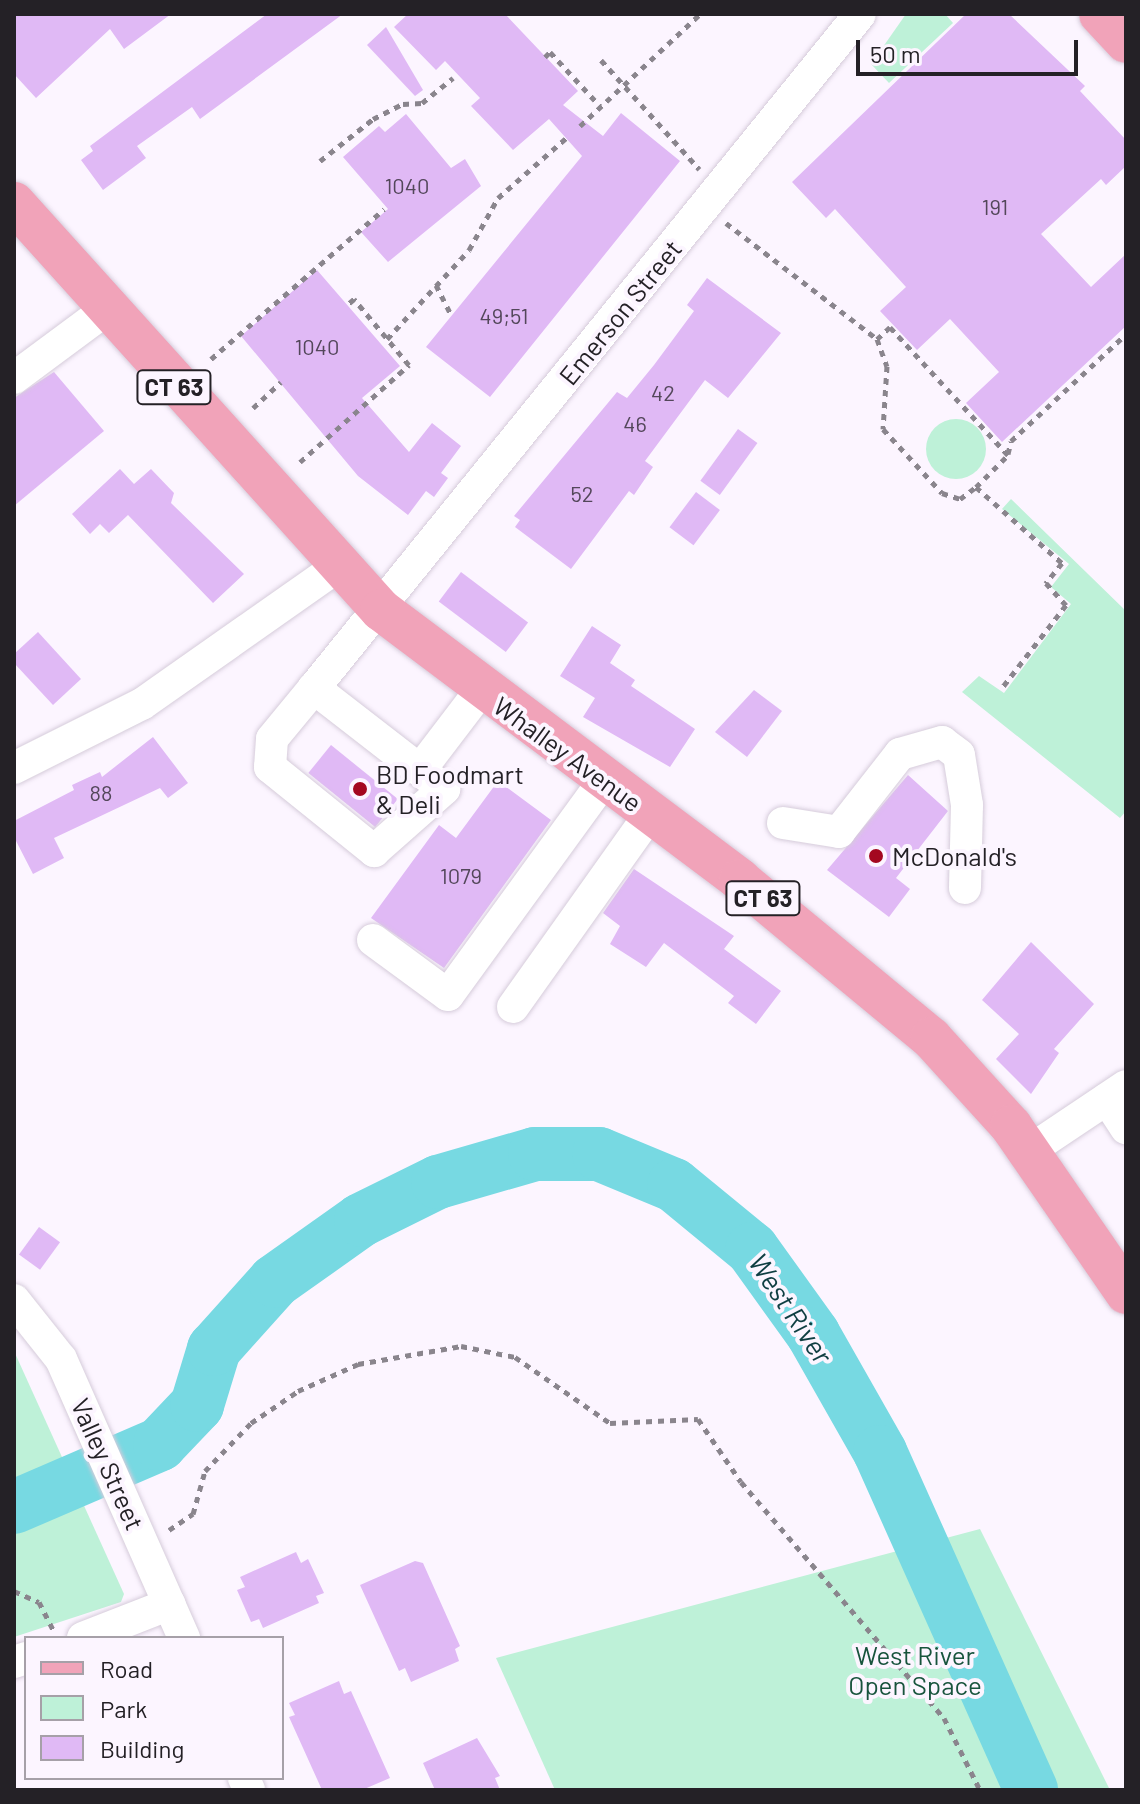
<!DOCTYPE html>
<style>
body{margin:0}
#map{position:relative;width:1140px;height:1804px;overflow:hidden;background:#fcf5ff;font-family:Barlow,sans-serif}
div>[style]{position:absolute}
.green>*{inset:0;background:#bef1d8}
.round{border-radius:50%}
.river>*{height:54px;margin:-27px;padding:0 27px;transform-origin:27px;border-radius:27px;background:#77d9e2}
.building>*{inset:0;background:#e0b9f5;transform-origin:0 0}
.path>*{height:5px;margin-top:-2.5px;transform-origin:0;background:repeating-linear-gradient(90deg,#8a858d 0 6px,transparent 0 12px)}
.roads{filter:drop-shadow(0 0 2px #d6ccdb) drop-shadow(0 0 2px #d6ccdb)}
.minor>*{height:32px;margin:-16px;padding:0 16px;transform-origin:16px;border-radius:16px;background:#fff}
.major>*{height:42px;margin:-21px;padding:0 21px;transform-origin:21px;border-radius:21px;background:#f1a3b9}
.dots>*{width:22px;height:22px;translate:-50% -50%;box-sizing:border-box;border:4px solid #fcf5ff;border-radius:50%}
span{translate:-50% -50%;white-space:nowrap;text-align:center;line-height:1.15;-webkit-text-stroke:8px #fcf5ff;paint-order:stroke}
.number-label{font-size:22px;color:#53475a}
.number-label span{-webkit-text-stroke-width:0}
.shield-label span{padding:2px 6px;background:#fcf5ff;border:2px solid;border-radius:6px;-webkit-text-stroke-width:0}
.shield-label{font-size:24px;color:#242126;font-weight:700}
.street-label{font-size:26px;color:#242126}
.poi-label{font-size:26px;color:#242126}
.left{translate:0 -50%;text-align:left}
.park-label{font-size:26px;color:#18543d}
.water-label{font-size:28px;color:#0f3e42;font-style:italic}
.frame{position:absolute;inset:0;border:16px solid #242126;pointer-events:none}
.legend{position:absolute;left:24px;top:1636px;width:260px;height:144px;box-sizing:border-box;background:#fcf5ff;border:2px solid #a6a0a8;margin:0;padding:10px 14px;list-style:none;font-size:24px;color:#242126}
.legend li{display:flex;align-items:center;gap:16px;height:40px}
.legend b{width:40px;border:2px solid #a6a0a8}
.scale{position:absolute;left:856px;top:40px;width:222px;height:36px;box-sizing:border-box;border:4px solid #242126;border-top:0;padding-left:10px;font-size:24px;line-height:28px;white-space:nowrap;color:#242126;-webkit-text-stroke:6px #fcf5ff;paint-order:stroke}
</style>
<div id="map">
<div class="green">
<i style="clip-path:polygon(906px 14px,945px 14px,953px 23px,889px 83px,871px 64px)"></i>
<i class="round" style="left:926px;top:419px;width:60px;height:60px"></i>
<i style="clip-path:polygon(1011px 499px,1126px 611px,1126px 811px,1120px 818px,962px 692px,979px 676px,1004px 693px,1071px 604px,1051px 587px,1069px 564px,1002px 509px)"></i>
<i style="clip-path:polygon(14px 1351px,124px 1594px,121px 1602px,14px 1637px)"></i>
<i style="clip-path:polygon(980px 1529px,1110px 1790px,555px 1790px,496px 1658px)"></i>
</div>
<div class="river">
<i style="left:14px;top:1507px;width:159px;rotate:-23.3deg"></i>
<i style="left:160px;top:1444px;width:54px;rotate:-46.5deg"></i>
<i style="left:197px;top:1405px;width:59px;rotate:-73.1deg"></i>
<i style="left:214px;top:1349px;width:91px;rotate:-48.1deg"></i>
<i style="left:275px;top:1281px;width:105px;rotate:-35.3deg"></i>
<i style="left:361px;top:1220px;width:86px;rotate:-26.3deg"></i>
<i style="left:438px;top:1182px;width:101px;rotate:-16.1deg"></i>
<i style="left:535px;top:1154px;width:64px"></i>
<i style="left:599px;top:1154px;width:81px;rotate:22.5deg"></i>
<i style="left:674px;top:1185px;width:101px;rotate:39.4deg"></i>
<i style="left:752px;top:1249px;width:105px;rotate:54.3deg"></i>
<i style="left:813px;top:1334px;width:136px;rotate:60.4deg"></i>
<i style="left:880px;top:1452px;width:370px;rotate:65.9deg"></i>
</div>
<div class="building">
<i style="clip-path:polygon(14px 14px,171px 14px,124px 49px,110px 29px,36px 98px,14px 74px)"></i>
<i style="clip-path:polygon(267px 14px,343px 14px,200px 119px,192px 107px,137px 146px,146px 158px,103px 190px,81px 160px,93px 151px,90px 146px)"></i>
<i style="clip-path:polygon(408px 14px,505px 14px,578px 91px,563px 105px,603px 136px,621px 113px,680px 161px,490px 397px,426px 347px,582px 156px,549px 119px,513px 150px,471px 106px,480px 98px,445px 61px,436px 70px,394px 27px)"></i>
<i style="clip-path:polygon(966px 14px,1009px 14px,1085px 86px,1080px 91px,1126px 140px,1126px 166px,1106px 185px,1101px 179px,1041px 234px,1091px 287px,1126px 254px,1126px 326px,1002px 442px,966px 403px,999px 372px,950px 319px,917px 350px,880px 311px,906px 287px,835px 209px,826px 218px,792px 182px)"></i>
<i style="clip-path:polygon(386px 27px,423px 90px,415px 96px,367px 45px)"></i>
<i style="clip-path:polygon(406px 114px,451px 168px,465px 159px,481px 186px,388px 262px,361px 232px,388px 209px,343px 157px,379px 126px,385px 132px)"></i>
<i style="clip-path:polygon(317px 270px,400px 366px,362px 398px,409px 452px,432px 423px,461px 446px,441px 473px,448px 478px,434px 497px,426px 491px,408px 515px,358px 476px,241px 336px)"></i>
<i style="clip-path:polygon(707px 278px,781px 333px,728px 398px,705px 380px,645px 461px,653px 467px,634px 495px,629px 491px,571px 569px,515px 527px,520px 520px,514px 516px,617px 392px,627px 398px,654px 365px,694px 311px,687px 305px)"></i>
<i style="clip-path:polygon(54px 372px,104px 431px,14px 506px,14px 398px)"></i>
<i style="left:738px;top:429px;width:24px;height:64px;rotate:36deg"></i>
<i style="clip-path:polygon(120px 469px,134px 484px,151px 469px,174px 493px,171px 503px,244px 574px,213px 603px,128px 515px,109px 533px,100px 524px,90px 534px,72px 514px)"></i>
<i style="left:696px;top:492px;width:30px;height:44px;rotate:37deg"></i>
<i style="left:461px;top:572px;width:84px;height:37px;rotate:37deg"></i>
<i style="clip-path:polygon(592px 626px,621px 645px,610px 663px,635px 680px,631px 686px,695px 729px,670px 767px,583px 717px,595px 698px,560px 676px)"></i>
<i style="clip-path:polygon(38px 632px,81px 679px,53px 705px,14px 663px,14px 654px)"></i>
<i style="clip-path:polygon(754px 690px,782px 711px,747px 757px,715px 732px)"></i>
<i style="clip-path:polygon(153px 737px,188px 783px,168px 798px,160px 788px,54px 838px,64px 858px,33px 874px,14px 837px,14px 821px,74px 790px,72px 785px,100px 772px,102px 777px)"></i>
<i style="left:331px;top:745px;width:86px;height:36px;rotate:39deg"></i>
<i style="clip-path:polygon(908px 775px,948px 811px,896px 878px,910px 889px,889px 917px,827px 870px)"></i>
<i style="clip-path:polygon(498px 781px,551px 820px,444px 968px,371px 918px,439px 825px,456px 838px)"></i>
<i style="clip-path:polygon(634px 869px,734px 936px,724px 949px,781px 991px,756px 1024px,728px 1003px,734px 996px,664px 943px,646px 967px,610px 944px,620px 926px,603px 913px)"></i>
<i style="clip-path:polygon(1031px 942px,1094px 1004px,1054px 1049px,1059px 1053px,1031px 1094px,996px 1059px,1019px 1034px,982px 1000px)"></i>
<i style="left:39px;top:1227px;width:26px;height:34px;rotate:36deg"></i>
<i style="clip-path:polygon(296px 1552px,301px 1563px,308px 1559px,324px 1593px,316px 1596px,319px 1603px,263px 1628px,259px 1619px,251px 1622px,237px 1590px,245px 1587px,240px 1577px)"></i>
<i style="clip-path:polygon(415px 1561px,423px 1563px,460px 1646px,455px 1649px,459px 1661px,411px 1682px,405px 1668px,399px 1671px,360px 1585px)"></i>
<i style="clip-path:polygon(339px 1681px,344px 1694px,351px 1691px,390px 1778px,362px 1790px,322px 1790px,289px 1717px,295px 1715px,289px 1703px)"></i>
<i style="clip-path:polygon(477px 1738px,500px 1776px,495px 1778px,500px 1790px,435px 1790px,423px 1763px)"></i>
</div>
<div class="path">
<i style="left:545px;top:57px;width:7px;rotate:-45deg"></i>
<i style="left:550px;top:52px;width:74px;rotate:47.2deg"></i>
<i style="left:601px;top:60px;width:147px;rotate:48deg"></i>
<i style="left:580px;top:126px;width:164px;rotate:-43deg"></i>
<i style="left:320px;top:161px;width:68px;rotate:-38.4deg"></i>
<i style="left:373px;top:119px;width:34px;rotate:-27deg"></i>
<i style="left:403px;top:104px;width:19px;rotate:-3deg"></i>
<i style="left:422px;top:103px;width:40px;rotate:-39deg"></i>
<i style="left:726px;top:223px;width:190px;rotate:37.5deg"></i>
<i style="left:436px;top:285px;width:34px;rotate:63deg"></i>
<i style="left:387px;top:339px;width:121px;rotate:-47.3deg"></i>
<i style="left:469px;top:250px;width:60px;rotate:-60.9deg"></i>
<i style="left:498px;top:198px;width:91px;rotate:-41.4deg"></i>
<i style="left:211px;top:359px;width:229px;rotate:-40.9deg"></i>
<i style="left:253px;top:408px;width:38px;rotate:-43deg"></i>
<i style="left:1008px;top:454px;width:13px;rotate:-77deg"></i>
<i style="left:1011px;top:441px;width:157px;rotate:-42.9deg"></i>
<i style="left:300px;top:462px;width:146px;rotate:-41.7deg"></i>
<i style="left:409px;top:365px;width:86px;rotate:-129.8deg"></i>
<i style="left:354px;top:299px;width:9px;rotate:139deg"></i>
<i style="left:976px;top:487px;width:45px;rotate:-45deg"></i>
<i style="left:1008px;top:455px;width:174px;rotate:-132.7deg"></i>
<i style="left:890px;top:327px;width:18px;rotate:137deg"></i>
<i style="left:877px;top:339px;width:29px;rotate:70deg"></i>
<i style="left:887px;top:366px;width:63px;rotate:93.6deg"></i>
<i style="left:883px;top:429px;width:87px;rotate:47.3deg"></i>
<i style="left:942px;top:493px;width:19px;rotate:18deg"></i>
<i style="left:960px;top:499px;width:20px;rotate:-37deg"></i>
<i style="left:976px;top:487px;width:115px;rotate:41.5deg"></i>
<i style="left:1062px;top:563px;width:26px;rotate:129deg"></i>
<i style="left:1046px;top:583px;width:30px;rotate:48deg"></i>
<i style="left:1066px;top:605px;width:106px;rotate:127.7deg"></i>
<i style="left:169px;top:1530px;width:29px;rotate:-34deg"></i>
<i style="left:193px;top:1514px;width:45px;rotate:-74.4deg"></i>
<i style="left:205px;top:1471px;width:66px;rotate:-46.2deg"></i>
<i style="left:251px;top:1423px;width:57px;rotate:-34.2deg"></i>
<i style="left:298px;top:1391px;width:66px;rotate:-24.2deg"></i>
<i style="left:358px;top:1364px;width:105px;rotate:-9.9deg"></i>
<i style="left:461px;top:1346px;width:55px;rotate:11.5deg"></i>
<i style="left:515px;top:1357px;width:116px;rotate:34.8deg"></i>
<i style="left:610px;top:1423px;width:88px;rotate:-2.6deg"></i>
<i style="left:698px;top:1419px;width:76px;rotate:55.7deg"></i>
<i style="left:741px;top:1482px;width:311px;rotate:49.3deg"></i>
<i style="left:944px;top:1718px;width:80px;rotate:63.4deg"></i>
<i style="left:14px;top:1591px;width:27px;rotate:24deg"></i>
<i style="left:39px;top:1602px;width:31px;rotate:63deg"></i>
</div>
<div class="roads">
<div class="minor">
<i style="left:14px;top:378px;width:114px;rotate:-36.5deg"></i>
<i style="left:314px;top:688px;width:66px;rotate:129.5deg"></i>
<i style="left:272px;top:739px;width:28px;rotate:94deg"></i>
<i style="left:270px;top:767px;width:134px;rotate:38.9deg"></i>
<i style="left:374px;top:851px;width:94px;rotate:-41.5deg"></i>
<i style="left:444px;top:789px;width:165px;rotate:-142.2deg"></i>
<i style="left:314px;top:688px;width:867px;rotate:-50.99deg"></i>
<i style="left:14px;top:768px;width:143px;rotate:-26.6deg"></i>
<i style="left:142px;top:704px;width:240px;rotate:-35.1deg"></i>
<i style="left:420px;top:770px;width:101px;rotate:-52.7deg"></i>
<i style="left:783px;top:823px;width:57px;rotate:9.1deg"></i>
<i style="left:839px;top:832px;width:99px;rotate:-52deg"></i>
<i style="left:900px;top:754px;width:44px;rotate:-15.9deg"></i>
<i style="left:942px;top:742px;width:21px;rotate:37deg"></i>
<i style="left:959px;top:755px;width:51px;rotate:80.9deg"></i>
<i style="left:967px;top:805px;width:83px;rotate:91.4deg"></i>
<i style="left:373px;top:940px;width:93px;rotate:36.3deg"></i>
<i style="left:448px;top:995px;width:266px;rotate:-54deg"></i>
<i style="left:513px;top:1007px;width:237px;rotate:-54.6deg"></i>
<i style="left:1107px;top:1099px;width:35px;rotate:57deg"></i>
<i style="left:1029px;top:1151px;width:117px;rotate:-33.8deg"></i>
<i style="left:14px;top:1300px;width:75px;rotate:51.5deg"></i>
<i style="left:61px;top:1359px;width:305px;rotate:66.2deg"></i>
<i style="left:83px;top:1638px;width:93px;rotate:-21.3deg"></i>
<i style="left:14px;top:1662px;width:13px;rotate:-18deg"></i>
<i style="left:244px;top:1778px;width:13px;rotate:67deg"></i>
</div>
<div class="major">
<i style="left:1100px;top:14px;width:38px;rotate:47deg"></i>
<i style="left:14px;top:203px;width:548px;rotate:47.96deg"></i>
<i style="left:381px;top:610px;width:449px;rotate:36.9deg"></i>
<i style="left:740px;top:880px;width:248px;rotate:39.6deg"></i>
<i style="left:931px;top:1038px;width:119px;rotate:47.7deg"></i>
<i style="left:1011px;top:1126px;width:203px;rotate:55.4deg"></i>
</div>
</div>
<div class="dots">
<i style="left:360px;top:789px;background:#a40820"></i>
<i style="left:876px;top:856px;background:#a40820"></i>
</div>
<div class="number-label">
<span style="left:407px;top:186px">1040</span>
<span style="left:995px;top:207px">191</span>
<span style="left:504px;top:316px">49;51</span>
<span style="left:317px;top:347px">1040</span>
<span style="left:663px;top:393px">42</span>
<span style="left:635px;top:424px">46</span>
<span style="left:582px;top:494px">52</span>
<span style="left:101px;top:793px">88</span>
<span style="left:461px;top:876px">1079</span>
</div>
<div class="shield-label">
<span style="left:174px;top:387px">CT 63</span>
<span style="left:763px;top:898px">CT 63</span>
</div>
<div class="street-label">
<span style="left:620px;top:312px;rotate:-51deg">Emerson Street</span>
<span style="left:568px;top:754px;rotate:36deg">Whalley Avenue</span>
<span style="left:108px;top:1464px;rotate:66deg">Valley Street</span>
</div>
<div class="poi-label">
<span class="left" style="left:376px;top:789px">BD Foodmart<br>&amp; Deli</span>
<span class="left" style="left:892px;top:856px">McDonald's</span>
</div>
<div class="park-label">
<span style="left:915px;top:1670px">West River<br>Open Space</span>
</div>
<div class="water-label">
<span style="left:791px;top:1308px;rotate:56deg">West River</span>
</div>
<div class="frame"></div>
<ul class="legend">
<li><b style="height:10px;background:#f1a3b9"></b>Road</li>
<li><b style="height:22px;background:#bef1d8"></b>Park</li>
<li><b style="height:22px;background:#e0b9f5"></b>Building</li>
</ul>
<div class="scale">50 m</div>
</div>
